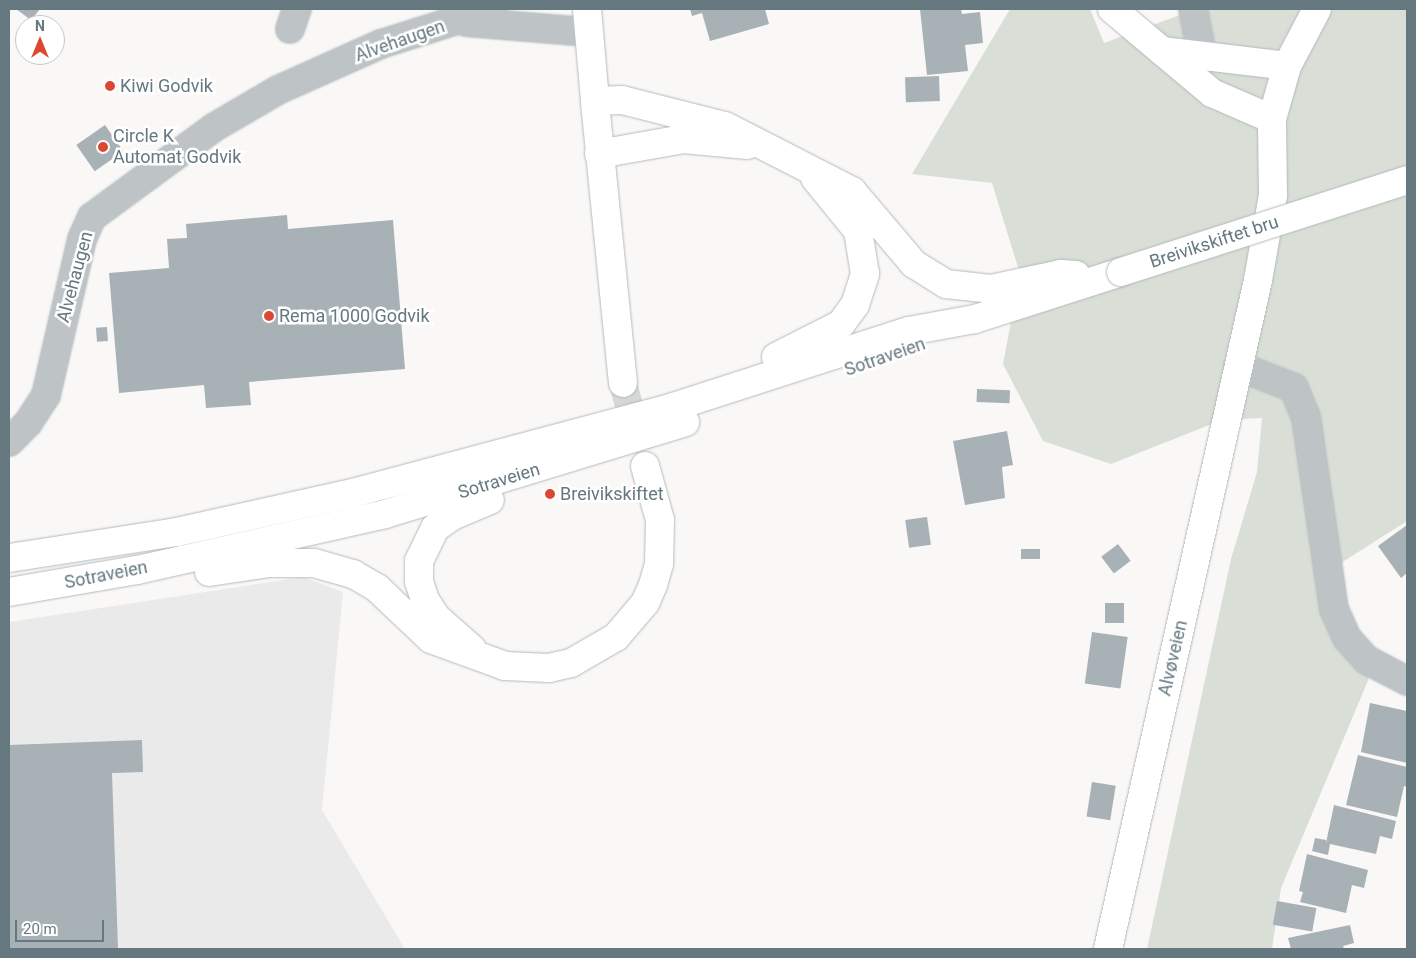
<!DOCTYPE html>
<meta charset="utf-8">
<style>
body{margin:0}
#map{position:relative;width:1416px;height:958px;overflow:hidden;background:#f9f8f6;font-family:Roboto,sans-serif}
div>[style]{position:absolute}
.built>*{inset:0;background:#eaeaea}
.green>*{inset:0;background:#d9ded6}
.building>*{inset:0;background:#a7b1b6;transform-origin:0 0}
.highway-tunnel>*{height:28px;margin-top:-14px;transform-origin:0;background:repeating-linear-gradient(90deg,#d4d8d8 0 28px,transparent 0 42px)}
.roads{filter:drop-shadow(0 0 1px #b3babd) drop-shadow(0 0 1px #b3babd)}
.street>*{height:28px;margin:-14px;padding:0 14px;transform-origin:14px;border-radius:14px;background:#bec4c6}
.secondary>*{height:28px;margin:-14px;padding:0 14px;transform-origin:14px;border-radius:14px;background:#fff}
.highway>*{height:28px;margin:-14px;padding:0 14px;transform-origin:14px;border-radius:14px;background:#fff}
.bridges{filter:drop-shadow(0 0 1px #b4b9bb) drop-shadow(0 0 1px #b4b9bb)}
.highway-bridge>*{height:28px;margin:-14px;padding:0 14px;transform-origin:14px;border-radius:14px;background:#fff}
.dots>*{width:14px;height:14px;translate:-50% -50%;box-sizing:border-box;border:2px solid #fff;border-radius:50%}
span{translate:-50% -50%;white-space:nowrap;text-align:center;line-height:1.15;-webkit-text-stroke:5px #fff;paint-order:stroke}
.street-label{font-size:18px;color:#657880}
.poi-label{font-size:18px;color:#657880}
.left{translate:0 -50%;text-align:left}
.frame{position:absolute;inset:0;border:10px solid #657880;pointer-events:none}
.north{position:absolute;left:15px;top:15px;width:50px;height:50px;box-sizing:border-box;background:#fff;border:1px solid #c1c9cc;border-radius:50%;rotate:0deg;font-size:14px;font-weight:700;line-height:20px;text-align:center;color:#657880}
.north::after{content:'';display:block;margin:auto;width:18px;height:22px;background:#dd4732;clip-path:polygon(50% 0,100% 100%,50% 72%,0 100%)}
.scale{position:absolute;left:15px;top:920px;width:89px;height:22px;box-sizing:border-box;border:2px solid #657880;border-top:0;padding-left:6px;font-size:15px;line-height:18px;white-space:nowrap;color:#657880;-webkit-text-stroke:4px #fff;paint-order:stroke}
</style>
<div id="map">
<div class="built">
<i style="clip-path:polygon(303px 577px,343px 592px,322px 810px,405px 949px,9px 949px,9px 622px)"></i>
</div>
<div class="green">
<i style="clip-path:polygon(1010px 9px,1090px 9px,1104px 43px,1196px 9px,1407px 9px,1407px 521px,1330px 570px,1372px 671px,1281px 888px,1272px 949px,1147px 949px,1231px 559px,1257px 472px,1262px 418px,1222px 420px,1111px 464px,1043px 441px,1003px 364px,1020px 274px,992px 183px,912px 174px)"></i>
</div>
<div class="building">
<i style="clip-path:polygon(16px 9px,40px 9px,31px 20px)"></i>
<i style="clip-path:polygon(690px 9px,765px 9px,769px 24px,710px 41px,702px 13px,692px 16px)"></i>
<i style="clip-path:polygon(920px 9px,961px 9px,962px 14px,980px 12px,983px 43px,965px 45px,968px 71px,927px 75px)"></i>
<i style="left:939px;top:76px;width:25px;height:34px;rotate:88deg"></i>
<i style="left:105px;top:125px;width:32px;height:35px;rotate:55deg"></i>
<i style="clip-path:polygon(287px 215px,288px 229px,393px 220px,405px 369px,249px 382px,251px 405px,206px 408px,204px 385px,119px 393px,109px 273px,169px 268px,167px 239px,187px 238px,186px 224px)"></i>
<i style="left:107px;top:327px;width:14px;height:11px;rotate:86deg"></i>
<i style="left:977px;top:389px;width:33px;height:13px;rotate:2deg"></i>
<i style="clip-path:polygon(1007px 431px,1013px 465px,1002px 467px,1005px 498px,965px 505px,953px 441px)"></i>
<i style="left:927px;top:517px;width:28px;height:22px;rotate:82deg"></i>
<i style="clip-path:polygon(1407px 525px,1407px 573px,1401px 578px,1378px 546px)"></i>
<i style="left:1118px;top:544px;width:21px;height:21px;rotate:53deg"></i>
<i style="left:1021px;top:549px;width:19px;height:10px"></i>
<i style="left:1105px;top:603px;width:19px;height:20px"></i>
<i style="left:1092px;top:632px;width:36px;height:52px;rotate:8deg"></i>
<i style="clip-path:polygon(1370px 703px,1407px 711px,1407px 763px,1361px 752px)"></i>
<i style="clip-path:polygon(142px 740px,143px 772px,112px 773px,118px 949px,9px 949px,9px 745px)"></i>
<i style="clip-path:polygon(1358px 755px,1407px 767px,1407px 787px,1404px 786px,1397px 817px,1346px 805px)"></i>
<i style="left:1092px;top:782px;width:24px;height:35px;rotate:9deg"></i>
<i style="clip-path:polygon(1334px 805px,1396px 821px,1392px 839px,1380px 836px,1376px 854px,1330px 844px,1328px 855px,1312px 851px,1315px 838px,1326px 840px,1326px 843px)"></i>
<i style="clip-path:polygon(1307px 854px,1368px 870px,1364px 888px,1352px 885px,1346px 913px,1300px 902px,1303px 892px,1299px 891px)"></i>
<i style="left:1277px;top:901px;width:40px;height:24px;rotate:10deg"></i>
<i style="clip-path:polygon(1350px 925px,1354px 943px,1343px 946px,1344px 949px,1291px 949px,1288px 938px)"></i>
</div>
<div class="highway-tunnel">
<i style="left:623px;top:383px;width:86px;rotate:75.2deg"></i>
</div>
<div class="roads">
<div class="street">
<i style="left:1193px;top:9px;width:46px;rotate:78.7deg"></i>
<i style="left:1202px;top:54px;width:24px;rotate:109deg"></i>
<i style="left:466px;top:22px;width:122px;rotate:4.7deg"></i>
<i style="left:290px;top:29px;width:21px;rotate:-71deg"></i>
<i style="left:1238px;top:366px;width:60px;rotate:21.4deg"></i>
<i style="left:1294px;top:388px;width:31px;rotate:68deg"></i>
<i style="left:1306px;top:417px;width:194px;rotate:81.7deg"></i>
<i style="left:1334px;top:609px;width:32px;rotate:66deg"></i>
<i style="left:1347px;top:638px;width:30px;rotate:48deg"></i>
<i style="left:1367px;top:660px;width:45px;rotate:27.7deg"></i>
<i style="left:9px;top:442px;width:27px;rotate:-45deg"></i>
<i style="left:28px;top:423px;width:33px;rotate:-57deg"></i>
<i style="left:46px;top:395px;width:160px;rotate:-77deg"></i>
<i style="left:82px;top:239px;width:24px;rotate:-66deg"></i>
<i style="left:92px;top:217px;width:150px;rotate:-36.3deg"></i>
<i style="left:213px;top:128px;width:75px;rotate:-30.3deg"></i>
<i style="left:278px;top:90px;width:113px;rotate:-24.1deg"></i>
<i style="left:381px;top:44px;width:116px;rotate:-17.5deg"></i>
</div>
<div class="secondary">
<i style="left:587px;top:9px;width:92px;rotate:85deg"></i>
<i style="left:1112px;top:9px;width:131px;rotate:40deg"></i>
<i style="left:1212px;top:93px;width:65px;rotate:23.4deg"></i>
<i style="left:1162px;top:51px;width:126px;rotate:6.8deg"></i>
<i style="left:1108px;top:949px;width:686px;rotate:-77.36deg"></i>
<i style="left:1258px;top:280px;width:86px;rotate:-80deg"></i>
<i style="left:1273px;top:195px;width:76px;rotate:-90.8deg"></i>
<i style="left:1272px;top:119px;width:55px;rotate:-74.2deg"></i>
<i style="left:1287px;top:66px;width:64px;rotate:-62.2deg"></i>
</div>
<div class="highway">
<i style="left:599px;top:154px;width:85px;rotate:-10.1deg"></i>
<i style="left:683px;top:139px;width:65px;rotate:5.3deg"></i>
<i style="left:776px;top:357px;width:73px;rotate:-26.9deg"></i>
<i style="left:841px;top:324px;width:24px;rotate:-54deg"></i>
<i style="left:855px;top:305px;width:33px;rotate:-72deg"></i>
<i style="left:865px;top:274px;width:44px;rotate:-99.2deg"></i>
<i style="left:858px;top:231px;width:68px;rotate:-129.1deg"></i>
<i style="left:623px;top:383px;width:283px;rotate:-95.7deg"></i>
<i style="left:595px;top:101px;width:27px;rotate:-2deg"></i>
<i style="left:622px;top:100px;width:106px;rotate:14.2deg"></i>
<i style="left:725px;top:126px;width:143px;rotate:27.1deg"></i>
<i style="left:852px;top:191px;width:96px;rotate:49.7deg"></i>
<i style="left:914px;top:264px;width:38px;rotate:32deg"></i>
<i style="left:946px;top:284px;width:45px;rotate:6.3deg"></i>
<i style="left:991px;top:289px;width:72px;rotate:-12.1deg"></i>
<i style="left:1061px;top:274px;width:15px;rotate:4deg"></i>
<i style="left:9px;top:558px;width:170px;rotate:-8.8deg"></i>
<i style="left:177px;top:532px;width:180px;rotate:-12.5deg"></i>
<i style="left:353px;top:493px;width:331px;rotate:-15deg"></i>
<i style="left:673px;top:407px;width:248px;rotate:-17.9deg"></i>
<i style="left:909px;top:331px;width:67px;rotate:-10.3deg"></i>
<i style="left:975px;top:319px;width:153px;rotate:-17.8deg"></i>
<i style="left:209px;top:572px;width:61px;rotate:-8.5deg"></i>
<i style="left:269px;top:563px;width:45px"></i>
<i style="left:314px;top:563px;width:41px;rotate:15.8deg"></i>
<i style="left:353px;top:574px;width:28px;rotate:30deg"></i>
<i style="left:377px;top:588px;width:74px;rotate:43.4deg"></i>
<i style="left:431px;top:639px;width:79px;rotate:20deg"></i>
<i style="left:505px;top:666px;width:44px;rotate:2.6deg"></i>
<i style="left:549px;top:668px;width:23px;rotate:-13deg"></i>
<i style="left:571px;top:663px;width:52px;rotate:-30deg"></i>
<i style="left:616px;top:637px;width:45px;rotate:-49.5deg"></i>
<i style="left:645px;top:603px;width:20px;rotate:-66deg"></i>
<i style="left:653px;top:585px;width:22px;rotate:-74deg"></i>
<i style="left:659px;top:564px;width:44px;rotate:-88.7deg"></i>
<i style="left:660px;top:520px;width:56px;rotate:-105.5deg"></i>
<i style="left:9px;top:592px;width:130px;rotate:-9.8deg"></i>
<i style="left:137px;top:570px;width:254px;rotate:-12.7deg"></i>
<i style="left:385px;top:514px;width:314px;rotate:-17deg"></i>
<i style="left:472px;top:649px;width:48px;rotate:-138.4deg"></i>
<i style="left:436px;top:617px;width:20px;rotate:-123deg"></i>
<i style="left:425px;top:600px;width:20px;rotate:-108deg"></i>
<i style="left:419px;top:581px;width:20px;rotate:-90deg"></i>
<i style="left:419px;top:561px;width:37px;rotate:-64deg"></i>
<i style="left:435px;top:528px;width:21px;rotate:-35deg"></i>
<i style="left:452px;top:516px;width:41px;rotate:-22.8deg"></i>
</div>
</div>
<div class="bridges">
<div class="highway-bridge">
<i style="left:1121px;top:272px;width:300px;rotate:-17.8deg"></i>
</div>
</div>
<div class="dots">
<i style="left:110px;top:86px;background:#dd4732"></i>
<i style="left:103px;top:147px;background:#dd4732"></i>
<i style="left:269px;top:316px;background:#dd4732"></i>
<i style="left:550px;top:494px;background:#dd4732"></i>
</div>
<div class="street-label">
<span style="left:400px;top:41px;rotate:-19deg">Alvehaugen</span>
<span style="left:1214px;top:242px;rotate:-18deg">Breivikskiftet bru</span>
<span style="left:75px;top:277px;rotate:-75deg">Alvehaugen</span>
<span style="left:885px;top:357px;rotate:-19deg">Sotraveien</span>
<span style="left:499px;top:481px;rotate:-17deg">Sotraveien</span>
<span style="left:106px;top:575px;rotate:-11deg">Sotraveien</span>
<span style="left:1173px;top:658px;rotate:-77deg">Alvøveien</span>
</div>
<div class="poi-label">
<span class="left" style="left:120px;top:86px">Kiwi Godvik</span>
<span class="left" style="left:113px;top:147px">Circle K<br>Automat Godvik</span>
<span class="left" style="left:279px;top:316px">Rema 1000 Godvik</span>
<span class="left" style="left:560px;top:494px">Breivikskiftet</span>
</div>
<div class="frame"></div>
<div class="north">N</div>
<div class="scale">20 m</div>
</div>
